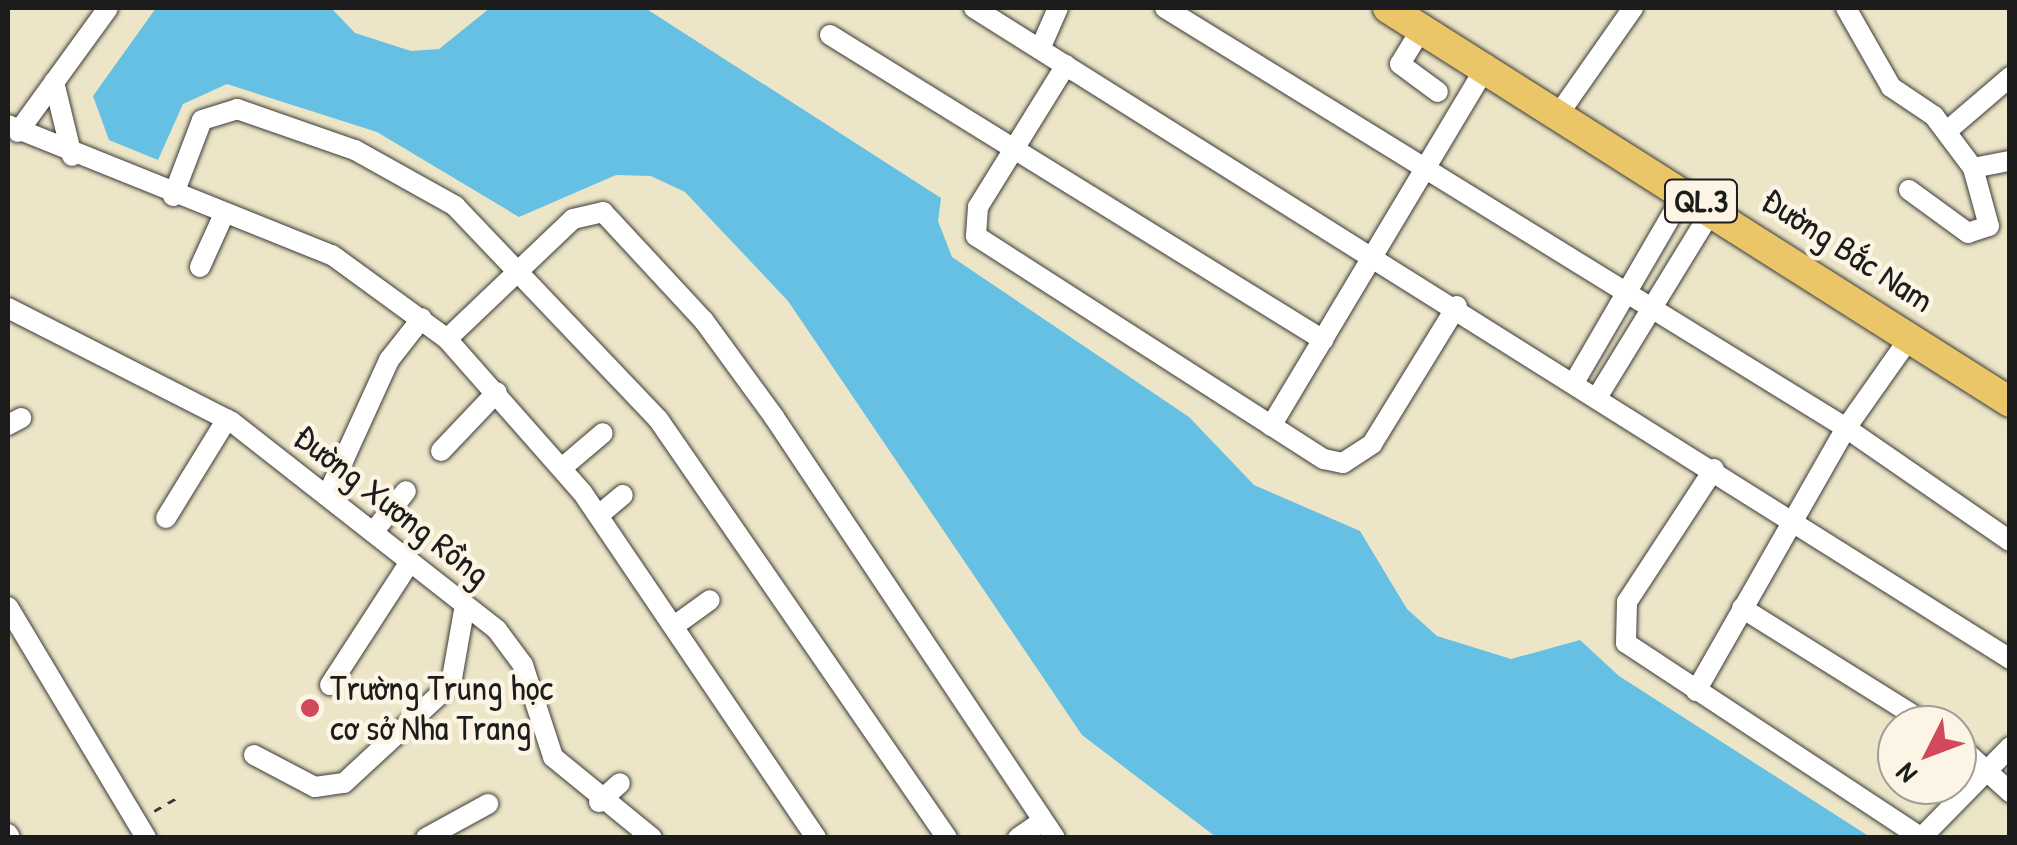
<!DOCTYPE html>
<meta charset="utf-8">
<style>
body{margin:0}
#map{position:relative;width:2017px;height:845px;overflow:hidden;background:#ece5c7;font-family:"Patrick Hand",sans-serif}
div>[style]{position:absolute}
.water>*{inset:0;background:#65c0e3}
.path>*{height:2.5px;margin-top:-1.25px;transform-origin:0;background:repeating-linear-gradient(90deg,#3b3a36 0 8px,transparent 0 16px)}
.roads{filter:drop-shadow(0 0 2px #3b3a36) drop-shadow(0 0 2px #3b3a36)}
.minor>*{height:20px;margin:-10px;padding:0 10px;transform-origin:10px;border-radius:10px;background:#fff}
.highway>*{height:30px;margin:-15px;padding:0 15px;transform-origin:15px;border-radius:15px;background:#ebc669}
.dots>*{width:28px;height:28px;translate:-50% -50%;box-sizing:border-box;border:5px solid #fcf5e5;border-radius:50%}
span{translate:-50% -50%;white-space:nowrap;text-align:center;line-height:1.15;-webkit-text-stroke:9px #fcf5e5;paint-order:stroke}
.shield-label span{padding:2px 8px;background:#fcf5e5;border:2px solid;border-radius:8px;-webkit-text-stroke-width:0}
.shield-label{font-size:32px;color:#1c1c1c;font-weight:700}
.street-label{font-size:35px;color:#1c1c1c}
.poi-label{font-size:35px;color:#1c1c1c}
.left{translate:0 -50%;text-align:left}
.frame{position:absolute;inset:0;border:10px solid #1c1c1c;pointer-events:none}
.north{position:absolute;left:1877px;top:705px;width:100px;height:100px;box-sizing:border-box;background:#fcf5e5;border:2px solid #a29e95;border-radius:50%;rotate:228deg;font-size:28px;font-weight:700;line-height:40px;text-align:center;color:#1c1c1c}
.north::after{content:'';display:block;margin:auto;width:35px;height:45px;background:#d1495b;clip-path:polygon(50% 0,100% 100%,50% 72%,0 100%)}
</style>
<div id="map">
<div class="water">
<i style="clip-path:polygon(156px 8px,331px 8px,355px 33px,411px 51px,439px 49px,490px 8px,645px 8px,941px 198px,938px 221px,952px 257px,1189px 417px,1254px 485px,1360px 531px,1407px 609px,1437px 636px,1511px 659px,1580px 640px,1619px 676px,1870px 837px,1216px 837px,1082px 735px,788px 301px,685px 192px,651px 176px,616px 175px,519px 217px,377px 132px,227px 84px,183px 104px,158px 160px,109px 140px,93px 96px)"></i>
</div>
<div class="path">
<i style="left:154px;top:811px;width:28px;rotate:-30deg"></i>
</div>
<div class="roads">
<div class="minor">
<i style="left:974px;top:8px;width:1224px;rotate:32.14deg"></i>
<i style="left:1165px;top:8px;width:800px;rotate:31.66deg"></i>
<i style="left:1846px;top:428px;width:199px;rotate:34.6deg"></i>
<i style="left:1846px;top:8px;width:91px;rotate:60.3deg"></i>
<i style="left:1891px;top:87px;width:52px;rotate:34deg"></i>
<i style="left:1934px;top:116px;width:65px;rotate:53.1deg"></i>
<i style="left:1973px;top:168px;width:60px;rotate:74.6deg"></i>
<i style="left:1989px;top:226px;width:22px;rotate:162deg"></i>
<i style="left:1968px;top:233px;width:73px;rotate:-143.9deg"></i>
<i style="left:1422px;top:28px;width:42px;rotate:121.4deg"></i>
<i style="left:1400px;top:64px;width:47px;rotate:36.4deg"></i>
<i style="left:830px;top:35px;width:580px;rotate:31.74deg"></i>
<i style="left:1040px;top:49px;width:45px;rotate:-66.3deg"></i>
<i style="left:1066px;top:65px;width:167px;rotate:121.8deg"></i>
<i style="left:978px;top:207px;width:29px;rotate:94deg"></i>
<i style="left:976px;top:236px;width:413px;rotate:32.7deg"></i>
<i style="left:1324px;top:459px;width:19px;rotate:12deg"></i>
<i style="left:1343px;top:463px;width:35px;rotate:-33deg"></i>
<i style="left:1372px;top:444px;width:162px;rotate:-58.4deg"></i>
<i style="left:54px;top:82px;width:76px;rotate:76.3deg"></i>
<i style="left:1560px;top:112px;width:127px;rotate:-54.9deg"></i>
<i style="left:8px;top:125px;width:349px;rotate:21.9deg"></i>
<i style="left:332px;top:255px;width:142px;rotate:36.1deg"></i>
<i style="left:447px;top:339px;width:204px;rotate:48.6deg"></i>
<i style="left:582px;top:492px;width:418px;rotate:55.9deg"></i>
<i style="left:1947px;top:131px;width:83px;rotate:-40.6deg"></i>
<i style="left:18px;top:132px;width:153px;rotate:-54deg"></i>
<i style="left:1973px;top:168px;width:38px;rotate:-11deg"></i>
<i style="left:173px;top:196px;width:81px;rotate:-69.1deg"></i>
<i style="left:202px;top:120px;width:37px;rotate:-17deg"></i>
<i style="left:237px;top:109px;width:125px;rotate:19.2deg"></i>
<i style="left:355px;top:150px;width:115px;rotate:29.2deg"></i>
<i style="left:455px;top:206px;width:294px;rotate:46.4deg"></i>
<i style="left:658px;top:419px;width:509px;rotate:55.4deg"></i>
<i style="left:200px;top:267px;width:58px;rotate:-65.6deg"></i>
<i style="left:8px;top:308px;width:251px;rotate:27deg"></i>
<i style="left:232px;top:422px;width:337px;rotate:38.1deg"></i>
<i style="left:497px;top:630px;width:44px;rotate:53.4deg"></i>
<i style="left:523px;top:665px;width:97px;rotate:71.9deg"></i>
<i style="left:553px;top:757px;width:128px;rotate:39.3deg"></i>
<i style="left:447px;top:339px;width:174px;rotate:-43.6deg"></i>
<i style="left:573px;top:219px;width:31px;rotate:-13deg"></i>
<i style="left:603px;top:212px;width:149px;rotate:47.2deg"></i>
<i style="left:704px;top:321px;width:119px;rotate:53.9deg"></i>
<i style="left:774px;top:417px;width:506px;rotate:56.28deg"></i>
<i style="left:1575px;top:381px;width:219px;rotate:-59.8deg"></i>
<i style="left:1598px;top:396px;width:220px;rotate:-58.5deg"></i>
<i style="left:8px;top:425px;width:15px;rotate:-28deg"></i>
<i style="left:1271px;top:426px;width:421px;rotate:-59.1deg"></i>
<i style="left:441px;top:451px;width:81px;rotate:-46.5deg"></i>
<i style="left:563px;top:467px;width:52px;rotate:-40.4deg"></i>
<i style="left:1714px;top:469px;width:159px;rotate:123.2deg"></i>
<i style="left:1627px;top:602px;width:41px;rotate:91.4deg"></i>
<i style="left:1626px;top:643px;width:354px;rotate:33.4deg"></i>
<i style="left:328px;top:494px;width:147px;rotate:-65.5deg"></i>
<i style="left:389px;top:360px;width:53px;rotate:-51.8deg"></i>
<i style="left:599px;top:515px;width:31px;rotate:-40deg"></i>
<i style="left:166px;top:518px;width:116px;rotate:-58.4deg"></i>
<i style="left:374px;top:531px;width:51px;rotate:-51.3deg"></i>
<i style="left:8px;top:607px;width:269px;rotate:59.1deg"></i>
<i style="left:1742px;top:608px;width:221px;rotate:32deg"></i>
<i style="left:674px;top:626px;width:44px;rotate:-35.8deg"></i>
<i style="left:330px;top:685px;width:147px;rotate:-57deg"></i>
<i style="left:1696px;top:691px;width:303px;rotate:-60.3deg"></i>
<i style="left:1846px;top:428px;width:113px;rotate:-54.8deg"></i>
<i style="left:1957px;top:744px;width:72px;rotate:42.2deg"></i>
<i style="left:254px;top:755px;width:69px;rotate:27.7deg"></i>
<i style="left:315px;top:787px;width:29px;rotate:-8deg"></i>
<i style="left:344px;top:783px;width:146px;rotate:-42.8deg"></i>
<i style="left:451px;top:684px;width:80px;rotate:-80deg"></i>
<i style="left:599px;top:802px;width:28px;rotate:-42deg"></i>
<i style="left:8px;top:834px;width:4px;rotate:63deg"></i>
<i style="left:1922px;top:837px;width:126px;rotate:-45.6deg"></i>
<i style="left:426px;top:838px;width:71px;rotate:-28.7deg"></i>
<i style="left:1018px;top:838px;width:29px;rotate:-35deg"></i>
</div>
<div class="highway">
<i style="left:1388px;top:8px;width:736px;rotate:32.35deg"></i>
</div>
</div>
<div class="dots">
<i style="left:310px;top:708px;background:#d1495b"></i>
</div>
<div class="shield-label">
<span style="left:1701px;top:201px">QL.3</span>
</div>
<div class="street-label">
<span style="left:1848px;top:250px;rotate:33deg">Đường Bắc Nam</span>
<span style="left:392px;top:505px;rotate:38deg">Đường Xương Rồng</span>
</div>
<div class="poi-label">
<span class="left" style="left:330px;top:708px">Trường Trung học<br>cơ sở Nha Trang</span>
</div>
<div class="frame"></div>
<div class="north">N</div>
</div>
